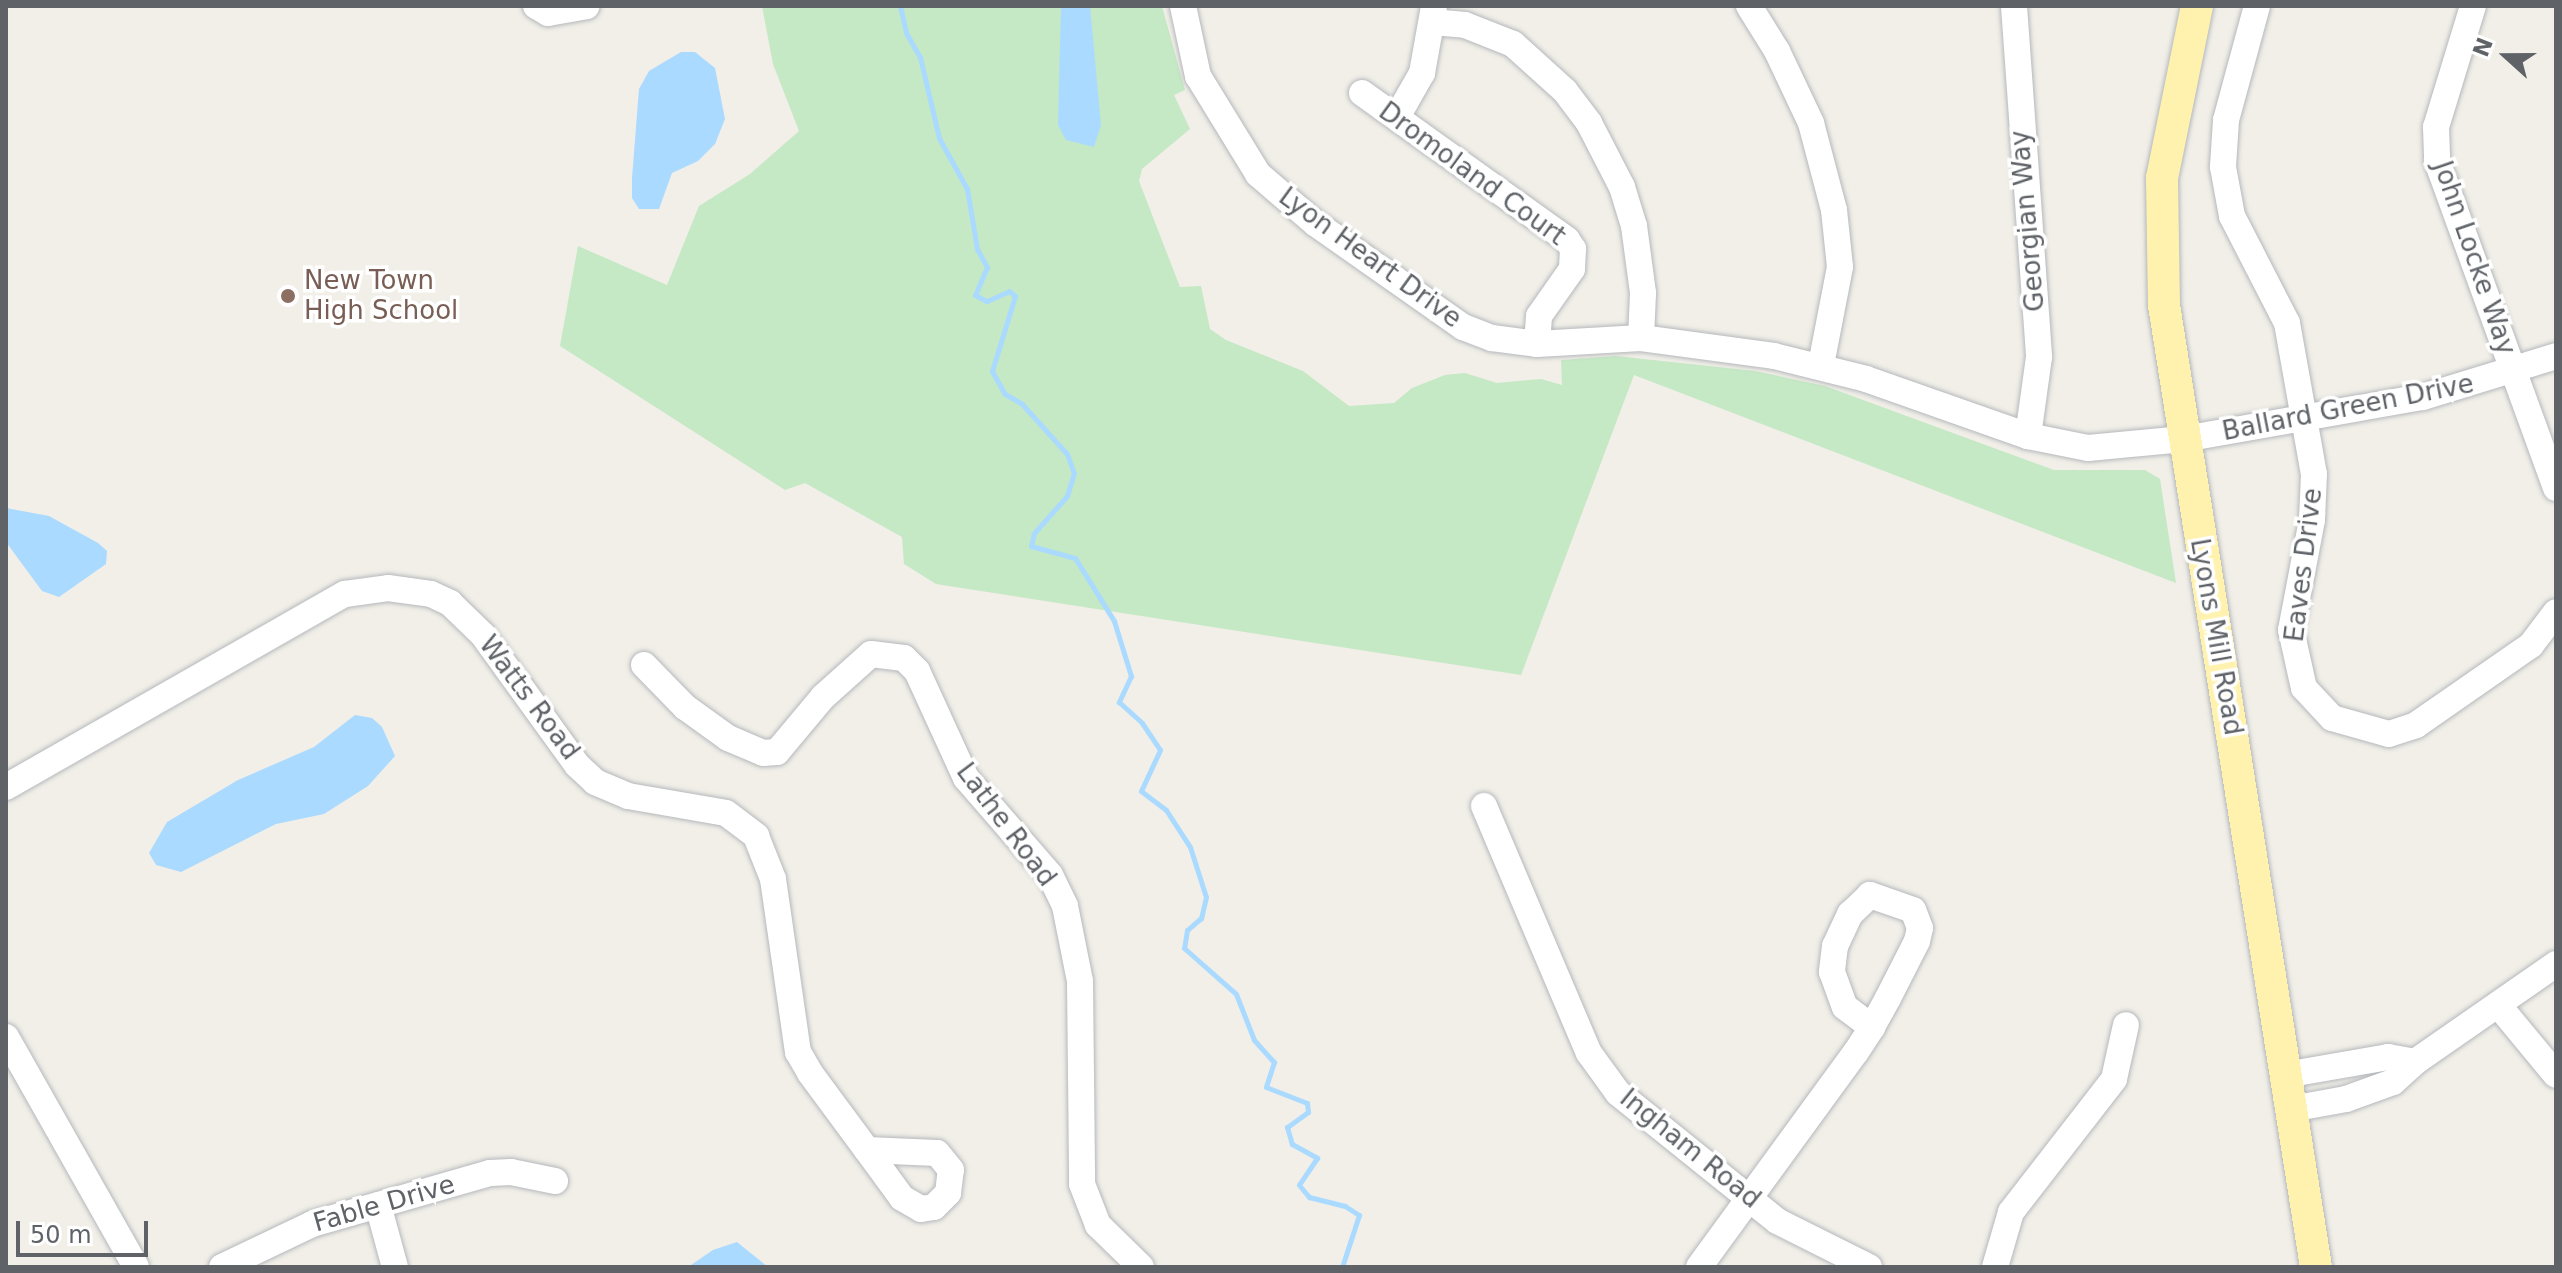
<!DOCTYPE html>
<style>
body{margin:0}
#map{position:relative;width:2562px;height:1273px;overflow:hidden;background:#f1efe8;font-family:"DejaVu Sans",sans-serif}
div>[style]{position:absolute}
.green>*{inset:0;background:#c5e8c5}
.water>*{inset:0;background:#aadaff}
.stream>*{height:5px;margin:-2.5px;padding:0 2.5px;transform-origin:2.5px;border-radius:2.5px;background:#aadaff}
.roads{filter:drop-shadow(0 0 2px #b5b8bc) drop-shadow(0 0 2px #b5b8bc)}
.minor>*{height:26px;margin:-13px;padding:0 13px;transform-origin:13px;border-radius:13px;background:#fff}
.major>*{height:32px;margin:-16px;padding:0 16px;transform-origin:16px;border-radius:16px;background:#fff2af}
.dots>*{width:22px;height:22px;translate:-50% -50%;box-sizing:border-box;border:4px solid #fff;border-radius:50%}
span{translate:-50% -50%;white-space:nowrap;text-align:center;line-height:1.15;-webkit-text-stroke:7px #fff;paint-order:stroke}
.street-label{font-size:26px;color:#5f6368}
.education-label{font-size:26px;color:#785e54}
.left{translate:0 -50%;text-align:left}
.frame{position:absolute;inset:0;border:8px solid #5f6368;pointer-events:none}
.north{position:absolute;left:2466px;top:16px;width:80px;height:80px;-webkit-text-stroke:6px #fff;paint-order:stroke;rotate:291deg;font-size:22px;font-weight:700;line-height:32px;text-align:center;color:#5f6368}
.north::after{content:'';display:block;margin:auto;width:28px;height:36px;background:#5f6368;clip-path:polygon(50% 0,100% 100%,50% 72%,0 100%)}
.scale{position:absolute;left:16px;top:1221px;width:132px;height:36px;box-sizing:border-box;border:4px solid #5f6368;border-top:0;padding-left:10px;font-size:24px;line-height:28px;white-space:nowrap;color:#5f6368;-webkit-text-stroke:6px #fff;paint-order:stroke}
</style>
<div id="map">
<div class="green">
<i style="clip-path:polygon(762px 6px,1162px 6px,1185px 90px,1174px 95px,1190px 129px,1142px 169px,1139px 181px,1180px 287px,1201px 286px,1210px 329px,1226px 340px,1303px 371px,1349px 406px,1394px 403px,1412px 388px,1445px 375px,1465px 373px,1497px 383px,1541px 379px,1562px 385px,1561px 360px,1616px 356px,1755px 371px,1825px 386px,2054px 470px,2145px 470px,2160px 479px,2176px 583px,1634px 375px,1521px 675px,936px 584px,904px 564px,902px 537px,805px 483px,785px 490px,560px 346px,578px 246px,667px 285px,699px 206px,750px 174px,799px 131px,773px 64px)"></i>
</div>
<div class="water">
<i style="clip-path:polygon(1061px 6px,1090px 6px,1101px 125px,1094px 147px,1066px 140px,1058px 125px)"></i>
<i style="clip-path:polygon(681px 52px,695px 52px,715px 68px,725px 119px,715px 144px,698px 161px,672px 173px,659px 209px,639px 209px,632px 198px,632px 178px,639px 89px,649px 71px)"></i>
<i style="clip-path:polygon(6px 508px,49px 516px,98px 543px,107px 551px,106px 564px,59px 597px,42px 591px,6px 542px)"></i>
<i style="clip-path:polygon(355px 715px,372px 718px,382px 727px,395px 756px,368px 786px,324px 814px,276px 824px,181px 872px,156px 865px,149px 853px,167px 822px,238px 780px,314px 747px)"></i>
<i style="clip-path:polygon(737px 1242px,768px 1267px,688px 1267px,713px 1250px)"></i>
</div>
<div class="stream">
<i style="left:900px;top:6px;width:28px;rotate:77deg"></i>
<i style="left:906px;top:33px;width:28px;rotate:60deg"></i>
<i style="left:920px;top:57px;width:83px;rotate:76.8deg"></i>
<i style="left:939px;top:138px;width:58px;rotate:61.2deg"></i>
<i style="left:967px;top:189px;width:61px;rotate:80.5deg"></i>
<i style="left:977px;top:249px;width:21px;rotate:61deg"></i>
<i style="left:987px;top:267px;width:30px;rotate:113deg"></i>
<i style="left:975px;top:295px;width:13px;rotate:27deg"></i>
<i style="left:987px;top:301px;width:24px;rotate:-24deg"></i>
<i style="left:1009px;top:291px;width:8px;rotate:40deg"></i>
<i style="left:1015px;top:296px;width:78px;rotate:107deg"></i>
<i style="left:992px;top:371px;width:26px;rotate:61deg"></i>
<i style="left:1005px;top:394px;width:20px;rotate:30deg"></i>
<i style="left:1022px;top:404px;width:67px;rotate:48deg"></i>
<i style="left:1067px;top:454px;width:20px;rotate:70deg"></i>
<i style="left:1074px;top:473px;width:24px;rotate:107deg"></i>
<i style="left:1067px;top:496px;width:50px;rotate:131.7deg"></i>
<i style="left:1034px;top:533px;width:13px;rotate:103deg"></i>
<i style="left:1031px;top:546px;width:46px;rotate:15.3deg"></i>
<i style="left:1075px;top:558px;width:74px;rotate:58.2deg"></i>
<i style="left:1114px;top:621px;width:58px;rotate:72.8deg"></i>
<i style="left:1131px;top:676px;width:29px;rotate:115deg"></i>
<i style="left:1119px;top:702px;width:31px;rotate:42deg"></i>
<i style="left:1142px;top:723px;width:32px;rotate:56deg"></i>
<i style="left:1160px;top:750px;width:45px;rotate:114.9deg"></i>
<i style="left:1141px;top:791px;width:31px;rotate:37deg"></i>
<i style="left:1166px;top:810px;width:44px;rotate:57deg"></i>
<i style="left:1190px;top:847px;width:52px;rotate:72.3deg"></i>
<i style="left:1206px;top:897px;width:22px;rotate:103deg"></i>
<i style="left:1201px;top:918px;width:18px;rotate:139deg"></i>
<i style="left:1187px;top:930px;width:18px;rotate:99deg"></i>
<i style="left:1184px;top:948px;width:69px;rotate:41.5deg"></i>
<i style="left:1236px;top:994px;width:49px;rotate:68.6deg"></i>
<i style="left:1254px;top:1040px;width:30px;rotate:48deg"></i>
<i style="left:1274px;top:1062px;width:26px;rotate:108deg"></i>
<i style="left:1266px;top:1087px;width:44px;rotate:21.3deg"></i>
<i style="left:1307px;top:1103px;width:9px;rotate:84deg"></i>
<i style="left:1308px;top:1112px;width:26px;rotate:144deg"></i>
<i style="left:1287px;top:1127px;width:18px;rotate:74deg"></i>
<i style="left:1292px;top:1144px;width:29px;rotate:29deg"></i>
<i style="left:1317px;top:1158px;width:32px;rotate:124deg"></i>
<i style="left:1299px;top:1185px;width:16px;rotate:50deg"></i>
<i style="left:1309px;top:1197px;width:37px;rotate:14deg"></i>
<i style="left:1345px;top:1206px;width:17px;rotate:33deg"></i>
<i style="left:1359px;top:1215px;width:55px;rotate:108.1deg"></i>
</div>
<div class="roads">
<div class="minor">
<i style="left:536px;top:6px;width:14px;rotate:30deg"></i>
<i style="left:548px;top:13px;width:39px;rotate:-10deg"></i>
<i style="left:1183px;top:6px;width:72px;rotate:77.9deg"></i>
<i style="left:1198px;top:76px;width:115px;rotate:58.5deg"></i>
<i style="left:1258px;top:174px;width:75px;rotate:40.7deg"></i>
<i style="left:1315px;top:223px;width:181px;rotate:35.1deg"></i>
<i style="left:1463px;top:327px;width:31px;rotate:21deg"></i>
<i style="left:1492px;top:338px;width:45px;rotate:7.6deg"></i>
<i style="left:1537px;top:344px;width:104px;rotate:-3.3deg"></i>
<i style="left:1641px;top:338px;width:134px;rotate:7.7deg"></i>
<i style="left:1774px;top:356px;width:95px;rotate:14deg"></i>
<i style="left:1866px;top:379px;width:172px;rotate:19.4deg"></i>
<i style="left:2028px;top:436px;width:61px;rotate:11.3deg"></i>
<i style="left:2088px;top:448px;width:96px;rotate:-5.4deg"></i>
<i style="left:2184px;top:439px;width:243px;rotate:-10deg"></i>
<i style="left:2423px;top:397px;width:139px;rotate:-17.1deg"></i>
<i style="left:1749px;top:6px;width:53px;rotate:58.1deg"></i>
<i style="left:1777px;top:51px;width:80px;rotate:64.7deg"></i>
<i style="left:1811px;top:123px;width:90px;rotate:75.2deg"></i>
<i style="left:1834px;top:210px;width:57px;rotate:84deg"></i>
<i style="left:1840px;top:267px;width:100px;rotate:101deg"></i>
<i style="left:2014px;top:6px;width:352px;rotate:85.9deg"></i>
<i style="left:2039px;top:357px;width:80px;rotate:97.9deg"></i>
<i style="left:2257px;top:6px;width:118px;rotate:105.2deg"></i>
<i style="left:2226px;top:120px;width:47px;rotate:93.7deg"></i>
<i style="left:2223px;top:167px;width:50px;rotate:79.6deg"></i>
<i style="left:2232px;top:216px;width:120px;rotate:62.8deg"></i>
<i style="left:2287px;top:323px;width:153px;rotate:79.9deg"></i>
<i style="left:2314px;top:474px;width:46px;rotate:92.5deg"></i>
<i style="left:2312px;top:520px;width:112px;rotate:100.8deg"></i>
<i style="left:2291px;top:630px;width:59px;rotate:77.4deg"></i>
<i style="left:2304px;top:688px;width:41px;rotate:47deg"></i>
<i style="left:2332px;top:718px;width:59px;rotate:15.7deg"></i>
<i style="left:2389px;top:734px;width:28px;rotate:-18deg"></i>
<i style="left:2416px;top:725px;width:140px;rotate:-34.8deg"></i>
<i style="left:2531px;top:645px;width:41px;rotate:-52.9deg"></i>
<i style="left:2473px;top:6px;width:127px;rotate:107deg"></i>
<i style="left:2436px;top:127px;width:34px;rotate:88deg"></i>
<i style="left:2437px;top:161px;width:348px;rotate:70deg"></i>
<i style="left:1432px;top:22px;width:33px;rotate:5deg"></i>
<i style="left:1465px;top:25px;width:52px;rotate:21.6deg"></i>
<i style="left:1513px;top:44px;width:70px;rotate:42.1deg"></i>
<i style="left:1565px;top:91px;width:40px;rotate:53deg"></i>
<i style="left:1589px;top:123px;width:72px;rotate:62.7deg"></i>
<i style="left:1622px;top:187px;width:41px;rotate:72.9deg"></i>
<i style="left:1634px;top:226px;width:68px;rotate:82.3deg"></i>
<i style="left:1643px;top:293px;width:45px;rotate:92.5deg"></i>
<i style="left:1362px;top:93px;width:252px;rotate:35.6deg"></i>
<i style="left:1567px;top:240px;width:11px;rotate:56deg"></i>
<i style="left:1573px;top:249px;width:20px;rotate:93deg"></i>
<i style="left:1572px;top:269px;width:57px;rotate:125.1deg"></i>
<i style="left:1539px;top:316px;width:28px;rotate:94deg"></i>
<i style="left:1397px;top:117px;width:51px;rotate:-60.4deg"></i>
<i style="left:1422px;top:73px;width:68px;rotate:-79.8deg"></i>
<i style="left:644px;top:665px;width:59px;rotate:45.7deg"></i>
<i style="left:685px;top:707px;width:53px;rotate:35.8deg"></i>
<i style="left:728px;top:738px;width:38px;rotate:23deg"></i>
<i style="left:763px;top:753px;width:14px;rotate:-4deg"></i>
<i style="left:777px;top:752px;width:72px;rotate:-50.1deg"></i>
<i style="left:823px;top:697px;width:64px;rotate:-41.9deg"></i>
<i style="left:871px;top:654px;width:33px;rotate:7deg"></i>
<i style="left:904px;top:658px;width:18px;rotate:45deg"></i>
<i style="left:917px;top:671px;width:118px;rotate:65.4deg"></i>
<i style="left:966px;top:778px;width:128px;rotate:49.1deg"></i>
<i style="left:1050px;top:875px;width:34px;rotate:64deg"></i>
<i style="left:1065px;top:906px;width:76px;rotate:78.7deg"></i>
<i style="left:1080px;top:981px;width:203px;rotate:89.4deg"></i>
<i style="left:1082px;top:1184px;width:44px;rotate:68.7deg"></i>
<i style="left:1098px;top:1225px;width:60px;rotate:44.3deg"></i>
<i style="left:6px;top:787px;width:390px;rotate:-29.7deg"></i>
<i style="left:345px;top:594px;width:43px;rotate:-7.9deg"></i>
<i style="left:388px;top:588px;width:43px;rotate:7.9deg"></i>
<i style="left:431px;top:594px;width:21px;rotate:25deg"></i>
<i style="left:450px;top:603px;width:46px;rotate:44.1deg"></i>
<i style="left:483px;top:635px;width:160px;rotate:54.1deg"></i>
<i style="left:577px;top:765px;width:25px;rotate:43deg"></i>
<i style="left:595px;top:782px;width:36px;rotate:23deg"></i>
<i style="left:628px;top:796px;width:99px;rotate:9.8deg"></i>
<i style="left:726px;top:813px;width:38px;rotate:37deg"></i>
<i style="left:756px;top:836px;width:46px;rotate:68.4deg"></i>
<i style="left:773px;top:879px;width:175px;rotate:81.8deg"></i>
<i style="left:798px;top:1052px;width:24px;rotate:60deg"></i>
<i style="left:810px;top:1073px;width:96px;rotate:53.5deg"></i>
<i style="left:867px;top:1150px;width:59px;rotate:53.9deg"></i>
<i style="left:902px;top:1198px;width:22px;rotate:30deg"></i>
<i style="left:921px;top:1209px;width:13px;rotate:-9deg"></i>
<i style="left:934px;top:1207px;width:20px;rotate:-45deg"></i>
<i style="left:948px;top:1193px;width:23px;rotate:-83deg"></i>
<i style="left:951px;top:1170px;width:22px;rotate:-129deg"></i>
<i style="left:937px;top:1153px;width:70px;rotate:-177.5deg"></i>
<i style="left:1484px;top:806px;width:268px;rotate:67deg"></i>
<i style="left:1589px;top:1053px;width:49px;rotate:54.1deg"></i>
<i style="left:1618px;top:1093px;width:204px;rotate:38.8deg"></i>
<i style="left:1777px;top:1221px;width:103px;rotate:26.6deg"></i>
<i style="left:2499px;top:1006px;width:89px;rotate:50.4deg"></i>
<i style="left:6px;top:1037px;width:264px;rotate:60.5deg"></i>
<i style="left:2285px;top:1075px;width:105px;rotate:-9.9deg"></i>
<i style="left:2388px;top:1057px;width:27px;rotate:10deg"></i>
<i style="left:2291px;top:1109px;width:56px;rotate:-10.3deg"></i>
<i style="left:2346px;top:1099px;width:50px;rotate:-19.9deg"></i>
<i style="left:2393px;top:1082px;width:30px;rotate:-42deg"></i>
<i style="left:2415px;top:1062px;width:172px;rotate:-34.8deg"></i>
<i style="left:378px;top:1205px;width:64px;rotate:74.7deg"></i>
<i style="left:222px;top:1267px;width:100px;rotate:-25.5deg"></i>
<i style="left:312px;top:1224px;width:185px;rotate:-16deg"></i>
<i style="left:490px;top:1173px;width:21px;rotate:-3deg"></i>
<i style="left:511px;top:1172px;width:45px;rotate:11.6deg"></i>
<i style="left:1699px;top:1267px;width:266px;rotate:-53.9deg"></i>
<i style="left:1856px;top:1052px;width:30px;rotate:-57deg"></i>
<i style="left:1872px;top:1027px;width:33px;rotate:-61deg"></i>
<i style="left:1888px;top:998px;width:64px;rotate:-63deg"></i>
<i style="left:1917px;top:941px;width:13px;rotate:-77deg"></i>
<i style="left:1920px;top:928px;width:19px;rotate:-111deg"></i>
<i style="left:1913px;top:910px;width:46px;rotate:-160.8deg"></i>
<i style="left:1870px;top:895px;width:28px;rotate:136deg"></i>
<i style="left:1850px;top:914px;width:35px;rotate:115deg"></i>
<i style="left:1835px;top:946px;width:26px;rotate:97deg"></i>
<i style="left:1832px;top:972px;width:37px;rotate:70deg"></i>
<i style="left:1845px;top:1007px;width:34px;rotate:37deg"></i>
<i style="left:1995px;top:1267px;width:57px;rotate:-73.8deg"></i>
<i style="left:2011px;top:1212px;width:168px;rotate:-52.2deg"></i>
<i style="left:2114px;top:1079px;width:55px;rotate:-77.5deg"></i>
</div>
<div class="major">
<i style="left:2197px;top:6px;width:176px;rotate:101.5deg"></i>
<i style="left:2162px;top:178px;width:127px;rotate:89.1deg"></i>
<i style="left:2164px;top:305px;width:974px;rotate:81.02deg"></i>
</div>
</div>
<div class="dots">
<i style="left:288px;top:296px;background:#8d6e63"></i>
</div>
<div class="street-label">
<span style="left:1472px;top:174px;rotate:36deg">Dromoland Court</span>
<span style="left:2028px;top:221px;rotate:-95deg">Georgian Way</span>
<span style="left:1370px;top:258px;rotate:36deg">Lyon Heart Drive</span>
<span style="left:2474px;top:258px;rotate:71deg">John Locke Way</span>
<span style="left:2348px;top:408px;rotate:-11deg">Ballard Green Drive</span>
<span style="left:2304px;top:565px;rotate:-83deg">Eaves Drive</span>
<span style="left:2216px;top:637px;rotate:80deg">Lyons Mill Road</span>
<span style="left:529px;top:698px;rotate:53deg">Watts Road</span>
<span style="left:1006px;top:825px;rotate:53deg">Lathe Road</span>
<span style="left:1690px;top:1149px;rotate:39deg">Ingham Road</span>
<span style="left:384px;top:1204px;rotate:-16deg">Fable Drive</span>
</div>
<div class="education-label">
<span class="left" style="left:304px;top:296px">New Town<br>High School</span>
</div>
<div class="frame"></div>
<div class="north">N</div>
<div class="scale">50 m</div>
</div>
